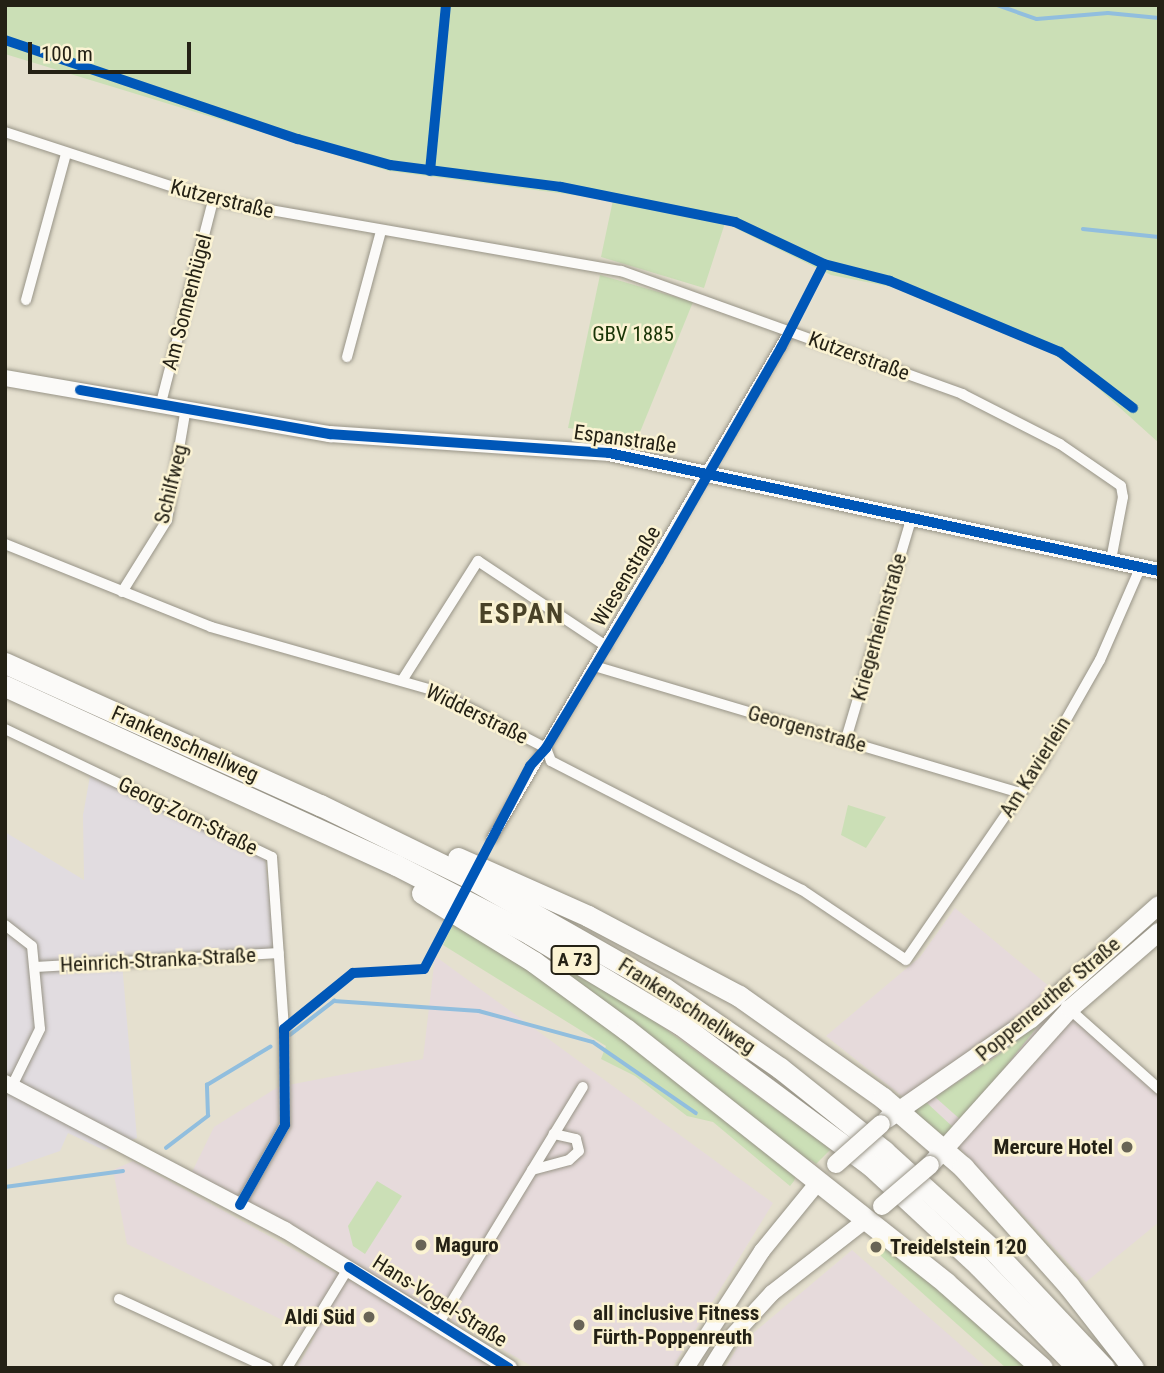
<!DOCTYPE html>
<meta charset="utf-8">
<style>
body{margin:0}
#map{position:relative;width:1164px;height:1373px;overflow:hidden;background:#e5e0cf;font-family:"Roboto Condensed",sans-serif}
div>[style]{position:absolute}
.commercial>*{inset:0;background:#e6dadb}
.industrial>*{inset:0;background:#e1dce0}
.green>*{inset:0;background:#cbdfb6}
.stream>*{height:3.5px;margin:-1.75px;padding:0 1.75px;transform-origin:1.75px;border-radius:1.75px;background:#91bede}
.roads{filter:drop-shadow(0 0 2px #989487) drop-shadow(0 0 2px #989487)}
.street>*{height:10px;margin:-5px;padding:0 5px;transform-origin:5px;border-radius:5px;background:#fbfaf8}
.secondary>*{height:16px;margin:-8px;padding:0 8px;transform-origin:8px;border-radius:8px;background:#fbfaf8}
.primary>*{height:18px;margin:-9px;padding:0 9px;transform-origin:9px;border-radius:9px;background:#fbfaf8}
.highway>*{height:21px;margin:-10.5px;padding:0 10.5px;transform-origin:10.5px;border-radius:10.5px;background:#fbfaf8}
.bridges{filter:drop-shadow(0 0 2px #989487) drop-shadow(0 0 2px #989487)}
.primary-bridge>*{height:18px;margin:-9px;padding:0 9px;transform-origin:9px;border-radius:9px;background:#fbfaf8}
.cycleway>*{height:10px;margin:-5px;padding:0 5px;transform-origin:5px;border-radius:5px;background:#0057b8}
.dots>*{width:19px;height:19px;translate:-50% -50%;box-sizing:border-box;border:4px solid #fbf3d3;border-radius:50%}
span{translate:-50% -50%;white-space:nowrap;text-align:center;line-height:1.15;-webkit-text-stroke:5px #fbf3d3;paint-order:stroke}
.shield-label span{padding:2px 5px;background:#fbf3d3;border:2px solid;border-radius:5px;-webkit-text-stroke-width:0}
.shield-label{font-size:19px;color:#242115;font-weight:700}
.street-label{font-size:21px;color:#242115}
.park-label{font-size:21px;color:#193406}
.poi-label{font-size:21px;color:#242115;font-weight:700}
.right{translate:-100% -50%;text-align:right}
.left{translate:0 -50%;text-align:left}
.district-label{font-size:28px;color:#494228;font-weight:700;letter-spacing:2px}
.frame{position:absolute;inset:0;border:7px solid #242115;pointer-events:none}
.scale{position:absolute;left:28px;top:42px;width:163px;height:32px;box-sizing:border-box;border:4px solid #242115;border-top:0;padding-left:9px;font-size:21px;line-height:24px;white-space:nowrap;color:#242115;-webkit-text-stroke:5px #fbf3d3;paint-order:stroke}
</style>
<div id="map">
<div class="commercial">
<i style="clip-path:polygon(955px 908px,1051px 988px,1078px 1021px,1159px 1096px,1159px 1222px,1086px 1282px,937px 1124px,826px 1036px,920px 957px)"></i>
<i style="clip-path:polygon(435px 956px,773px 1203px,672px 1368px,535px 1368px,192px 1172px,214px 1127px,278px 1087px,423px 1059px)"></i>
<i style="clip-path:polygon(133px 1161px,447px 1334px,491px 1368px,297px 1368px,315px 1336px,127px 1244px,113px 1170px)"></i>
<i style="clip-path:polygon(852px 1250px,987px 1368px,725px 1368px,739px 1345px)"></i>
</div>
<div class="industrial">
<i style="clip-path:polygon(90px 776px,265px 857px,275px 953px,122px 963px,137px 1138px,104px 1150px,68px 1133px,60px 1151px,5px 1170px,5px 832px,84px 880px,83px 815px)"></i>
</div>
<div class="green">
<i style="clip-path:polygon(5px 5px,1159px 5px,1159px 443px,1080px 372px,1053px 354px,892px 287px,831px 275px,725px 223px,704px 288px,601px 257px,613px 200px,389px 171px,5px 54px)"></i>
<i style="clip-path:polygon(600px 275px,693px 302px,638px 437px,568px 428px)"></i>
<i style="clip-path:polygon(848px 805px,886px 817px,866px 848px,841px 835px)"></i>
<i style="clip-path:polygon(454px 921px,540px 975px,796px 1175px,794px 1181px,790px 1186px,713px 1122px,687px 1116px,635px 1076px,601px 1059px,606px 1046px,443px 945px)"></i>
<i style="clip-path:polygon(519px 943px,642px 1012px,831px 1149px,816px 1164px,811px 1160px,807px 1163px)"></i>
<i style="clip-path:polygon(1042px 1021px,962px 1121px,935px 1097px,998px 1055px)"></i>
<i style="clip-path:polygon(926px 1102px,955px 1129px,946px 1140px,911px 1113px)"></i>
<i style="clip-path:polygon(377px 1181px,402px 1196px,365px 1254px,353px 1246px,348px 1226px)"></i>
<i style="clip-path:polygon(881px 1237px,1036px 1368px,1006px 1368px,881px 1256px,877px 1248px)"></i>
</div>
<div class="stream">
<i style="left:997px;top:5px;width:42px;rotate:19.3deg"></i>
<i style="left:1037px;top:19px;width:71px;rotate:-4.8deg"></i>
<i style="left:1108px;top:13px;width:51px;rotate:5.6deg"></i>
<i style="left:1083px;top:229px;width:76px;rotate:6deg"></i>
<i style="left:290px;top:1035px;width:56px;rotate:-37.7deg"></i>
<i style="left:334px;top:1001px;width:145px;rotate:3.9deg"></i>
<i style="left:479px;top:1011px;width:118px;rotate:15.2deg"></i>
<i style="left:593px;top:1042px;width:125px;rotate:34.6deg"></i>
<i style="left:166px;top:1148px;width:53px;rotate:-37.3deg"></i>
<i style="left:208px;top:1116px;width:31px;rotate:-92deg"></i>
<i style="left:207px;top:1085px;width:74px;rotate:-31.1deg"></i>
<i style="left:5px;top:1187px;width:119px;rotate:-7.7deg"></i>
</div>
<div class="roads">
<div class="street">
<i style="left:5px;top:132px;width:219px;rotate:18.1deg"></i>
<i style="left:213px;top:200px;width:414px;rotate:9.9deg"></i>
<i style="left:621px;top:271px;width:363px;rotate:19.8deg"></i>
<i style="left:962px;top:394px;width:110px;rotate:27deg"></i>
<i style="left:1060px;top:444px;width:74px;rotate:34.5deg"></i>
<i style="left:1121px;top:486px;width:11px;rotate:80deg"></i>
<i style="left:1123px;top:497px;width:64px;rotate:100.8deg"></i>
<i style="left:26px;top:300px;width:151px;rotate:-74.7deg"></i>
<i style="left:347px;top:357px;width:131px;rotate:-74.9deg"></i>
<i style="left:161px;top:403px;width:210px;rotate:-75.6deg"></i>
<i style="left:5px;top:544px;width:222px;rotate:21.9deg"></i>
<i style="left:211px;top:627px;width:234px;rotate:15.9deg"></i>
<i style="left:436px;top:691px;width:124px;rotate:27.4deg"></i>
<i style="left:546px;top:748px;width:14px;rotate:69deg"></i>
<i style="left:551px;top:761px;width:282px;rotate:27.2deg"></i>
<i style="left:802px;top:890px;width:125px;rotate:33.9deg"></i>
<i style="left:906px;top:960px;width:240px;rotate:-55.5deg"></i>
<i style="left:1042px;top:762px;width:117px;rotate:-60.4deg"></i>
<i style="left:1100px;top:660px;width:103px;rotate:-66.4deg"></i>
<i style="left:122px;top:592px;width:85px;rotate:-58deg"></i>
<i style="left:167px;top:520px;width:114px;rotate:-80.4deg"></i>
<i style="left:594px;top:666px;width:445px;rotate:16.6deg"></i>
<i style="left:403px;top:679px;width:140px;rotate:-57.6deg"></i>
<i style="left:478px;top:561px;width:154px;rotate:33.6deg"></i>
<i style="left:5px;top:729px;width:296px;rotate:25.6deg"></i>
<i style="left:272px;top:857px;width:172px;rotate:86deg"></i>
<i style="left:284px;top:1029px;width:96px;rotate:89.4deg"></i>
<i style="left:285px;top:1125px;width:92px;rotate:119.4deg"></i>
<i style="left:846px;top:739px;width:233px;rotate:-73.5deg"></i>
<i style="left:492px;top:838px;width:589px;rotate:-59.6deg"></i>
<i style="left:5px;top:925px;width:34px;rotate:38deg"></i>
<i style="left:32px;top:946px;width:83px;rotate:84.5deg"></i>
<i style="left:40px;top:1029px;width:64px;rotate:116.2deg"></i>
<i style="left:36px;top:967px;width:243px;rotate:-3.3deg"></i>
<i style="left:1066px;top:1006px;width:125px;rotate:41.7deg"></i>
<i style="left:532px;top:1170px;width:38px;rotate:-15deg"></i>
<i style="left:569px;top:1160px;width:13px;rotate:-42deg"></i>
<i style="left:579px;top:1151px;width:12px;rotate:-104deg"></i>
<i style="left:576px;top:1139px;width:23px;rotate:-167deg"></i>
<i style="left:119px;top:1299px;width:164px;rotate:24.8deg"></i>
<i style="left:440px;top:1321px;width:274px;rotate:-58.6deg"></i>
<i style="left:287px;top:1368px;width:119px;rotate:-58.5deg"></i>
</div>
<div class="secondary">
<i style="left:5px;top:378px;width:330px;rotate:9.8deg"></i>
<i style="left:330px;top:434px;width:280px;rotate:3.9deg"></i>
<i style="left:609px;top:453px;width:563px;rotate:12.11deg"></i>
<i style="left:5px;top:1083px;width:316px;rotate:27.7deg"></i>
<i style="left:285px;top:1230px;width:263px;rotate:31.6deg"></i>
<i style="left:686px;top:1368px;width:140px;rotate:-57deg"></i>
<i style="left:762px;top:1251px;width:90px;rotate:-50.8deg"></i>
<i style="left:711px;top:1368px;width:32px;rotate:-58deg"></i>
<i style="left:728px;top:1341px;width:65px;rotate:-47.5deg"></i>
<i style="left:772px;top:1293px;width:120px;rotate:-37.9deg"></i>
</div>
<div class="primary">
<i style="left:887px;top:1119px;width:175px;rotate:-34.8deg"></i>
<i style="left:1031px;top:1019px;width:171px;rotate:-41.7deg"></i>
<i style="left:930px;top:1165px;width:210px;rotate:-48.1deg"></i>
<i style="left:1070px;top:1009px;width:118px;rotate:-40.9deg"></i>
</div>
<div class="highway">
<i style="left:5px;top:663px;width:346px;rotate:24.3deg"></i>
<i style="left:320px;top:805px;width:169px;rotate:26deg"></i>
<i style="left:472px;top:879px;width:221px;rotate:29.6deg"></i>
<i style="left:664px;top:988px;width:141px;rotate:34.6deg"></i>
<i style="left:780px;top:1068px;width:133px;rotate:38.6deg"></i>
<i style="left:884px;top:1151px;width:149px;rotate:42.3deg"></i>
<i style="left:994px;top:1251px;width:161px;rotate:46.8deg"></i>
<i style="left:5px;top:686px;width:430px;rotate:24.6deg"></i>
<i style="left:396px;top:865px;width:151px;rotate:27.2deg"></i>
<i style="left:530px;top:934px;width:175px;rotate:31deg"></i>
<i style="left:680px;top:1024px;width:237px;rotate:36.6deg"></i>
<i style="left:870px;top:1165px;width:149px;rotate:42.8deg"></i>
<i style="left:979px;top:1266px;width:142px;rotate:45.9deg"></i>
<i style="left:458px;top:858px;width:142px;rotate:24deg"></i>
<i style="left:588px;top:916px;width:171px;rotate:27.9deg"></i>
<i style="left:739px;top:996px;width:176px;rotate:35.3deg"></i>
<i style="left:883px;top:1098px;width:106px;rotate:40.8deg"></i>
<i style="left:963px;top:1167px;width:159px;rotate:48.3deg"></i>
<i style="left:1069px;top:1286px;width:104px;rotate:52deg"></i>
<i style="left:422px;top:893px;width:132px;rotate:31.6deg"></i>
<i style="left:534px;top:962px;width:115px;rotate:36.2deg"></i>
<i style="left:627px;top:1030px;width:407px;rotate:38.4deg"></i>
<i style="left:946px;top:1283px;width:128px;rotate:41.5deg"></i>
</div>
</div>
<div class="bridges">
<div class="primary-bridge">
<i style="left:836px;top:1164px;width:60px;rotate:-41.6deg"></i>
<i style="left:882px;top:1206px;width:63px;rotate:-40.5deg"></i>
</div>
</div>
<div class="cycleway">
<i style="left:5px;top:40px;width:309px;rotate:18.7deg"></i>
<i style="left:298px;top:139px;width:96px;rotate:15.8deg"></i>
<i style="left:390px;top:165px;width:172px;rotate:7.3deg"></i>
<i style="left:561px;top:187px;width:177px;rotate:11.4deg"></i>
<i style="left:735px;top:222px;width:98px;rotate:25.3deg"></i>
<i style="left:824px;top:264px;width:68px;rotate:14.4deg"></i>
<i style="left:890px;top:281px;width:184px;rotate:22.7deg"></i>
<i style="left:1060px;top:352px;width:92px;rotate:37.5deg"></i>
<i style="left:430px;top:171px;width:167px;rotate:-84.5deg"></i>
<i style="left:80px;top:390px;width:254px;rotate:10deg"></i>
<i style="left:330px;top:434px;width:280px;rotate:3.9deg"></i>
<i style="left:609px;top:453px;width:563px;rotate:12.11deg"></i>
<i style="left:240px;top:1205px;width:92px;rotate:-60.6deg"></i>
<i style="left:285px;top:1125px;width:96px;rotate:-90.6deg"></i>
<i style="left:284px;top:1029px;width:89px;rotate:-39.1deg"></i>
<i style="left:353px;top:973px;width:71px;rotate:-3.2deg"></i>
<i style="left:424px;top:969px;width:229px;rotate:-62.4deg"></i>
<i style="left:530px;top:766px;width:24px;rotate:-48deg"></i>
<i style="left:546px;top:748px;width:219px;rotate:-59deg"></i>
<i style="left:659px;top:560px;width:245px;rotate:-60.1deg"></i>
<i style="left:781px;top:348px;width:94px;rotate:-62.9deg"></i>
<i style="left:349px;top:1267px;width:189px;rotate:32.3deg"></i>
</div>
<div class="dots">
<i style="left:1127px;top:1147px;background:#686456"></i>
<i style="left:421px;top:1245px;background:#686456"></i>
<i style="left:876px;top:1247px;background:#686456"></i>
<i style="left:369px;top:1317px;background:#686456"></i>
<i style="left:579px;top:1325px;background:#686456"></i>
</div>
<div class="shield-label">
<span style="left:575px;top:960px">A 73</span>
</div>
<div class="street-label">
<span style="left:222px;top:199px;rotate:14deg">Kutzerstraße</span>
<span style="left:187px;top:302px;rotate:-75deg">Am Sonnenhügel</span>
<span style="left:859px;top:356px;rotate:20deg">Kutzerstraße</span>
<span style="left:625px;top:439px;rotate:8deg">Espanstraße</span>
<span style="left:171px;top:484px;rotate:-76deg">Schilfweg</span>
<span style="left:626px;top:576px;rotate:-59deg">Wiesenstraße</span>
<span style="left:879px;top:627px;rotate:-74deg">Kriegerheimstraße</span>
<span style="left:477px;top:714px;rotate:26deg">Widderstraße</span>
<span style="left:807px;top:729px;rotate:16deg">Georgenstraße</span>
<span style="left:185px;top:744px;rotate:24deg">Frankenschnellweg</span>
<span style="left:1035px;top:767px;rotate:-58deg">Am Kavierlein</span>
<span style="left:188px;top:816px;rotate:26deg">Georg-Zorn-Straße</span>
<span style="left:158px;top:960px;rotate:-3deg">Heinrich-Stranka-Straße</span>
<span style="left:1048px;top:999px;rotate:-40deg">Poppenreuther Straße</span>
<span style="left:687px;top:1006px;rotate:33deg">Frankenschnellweg</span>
<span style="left:440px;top:1301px;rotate:32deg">Hans-Vogel-Straße</span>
</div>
<div class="park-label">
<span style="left:633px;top:334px">GBV 1885</span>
</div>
<div class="poi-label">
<span class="right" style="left:1113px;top:1147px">Mercure Hotel</span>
<span class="left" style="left:435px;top:1245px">Maguro</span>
<span class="left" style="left:890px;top:1247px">Treidelstein 120</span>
<span class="left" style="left:593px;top:1325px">all inclusive Fitness<br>Fürth-Poppenreuth</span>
<span class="right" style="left:355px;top:1317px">Aldi Süd</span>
</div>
<div class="district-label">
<span style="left:522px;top:614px">ESPAN</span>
</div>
<div class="frame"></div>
<div class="scale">100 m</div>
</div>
